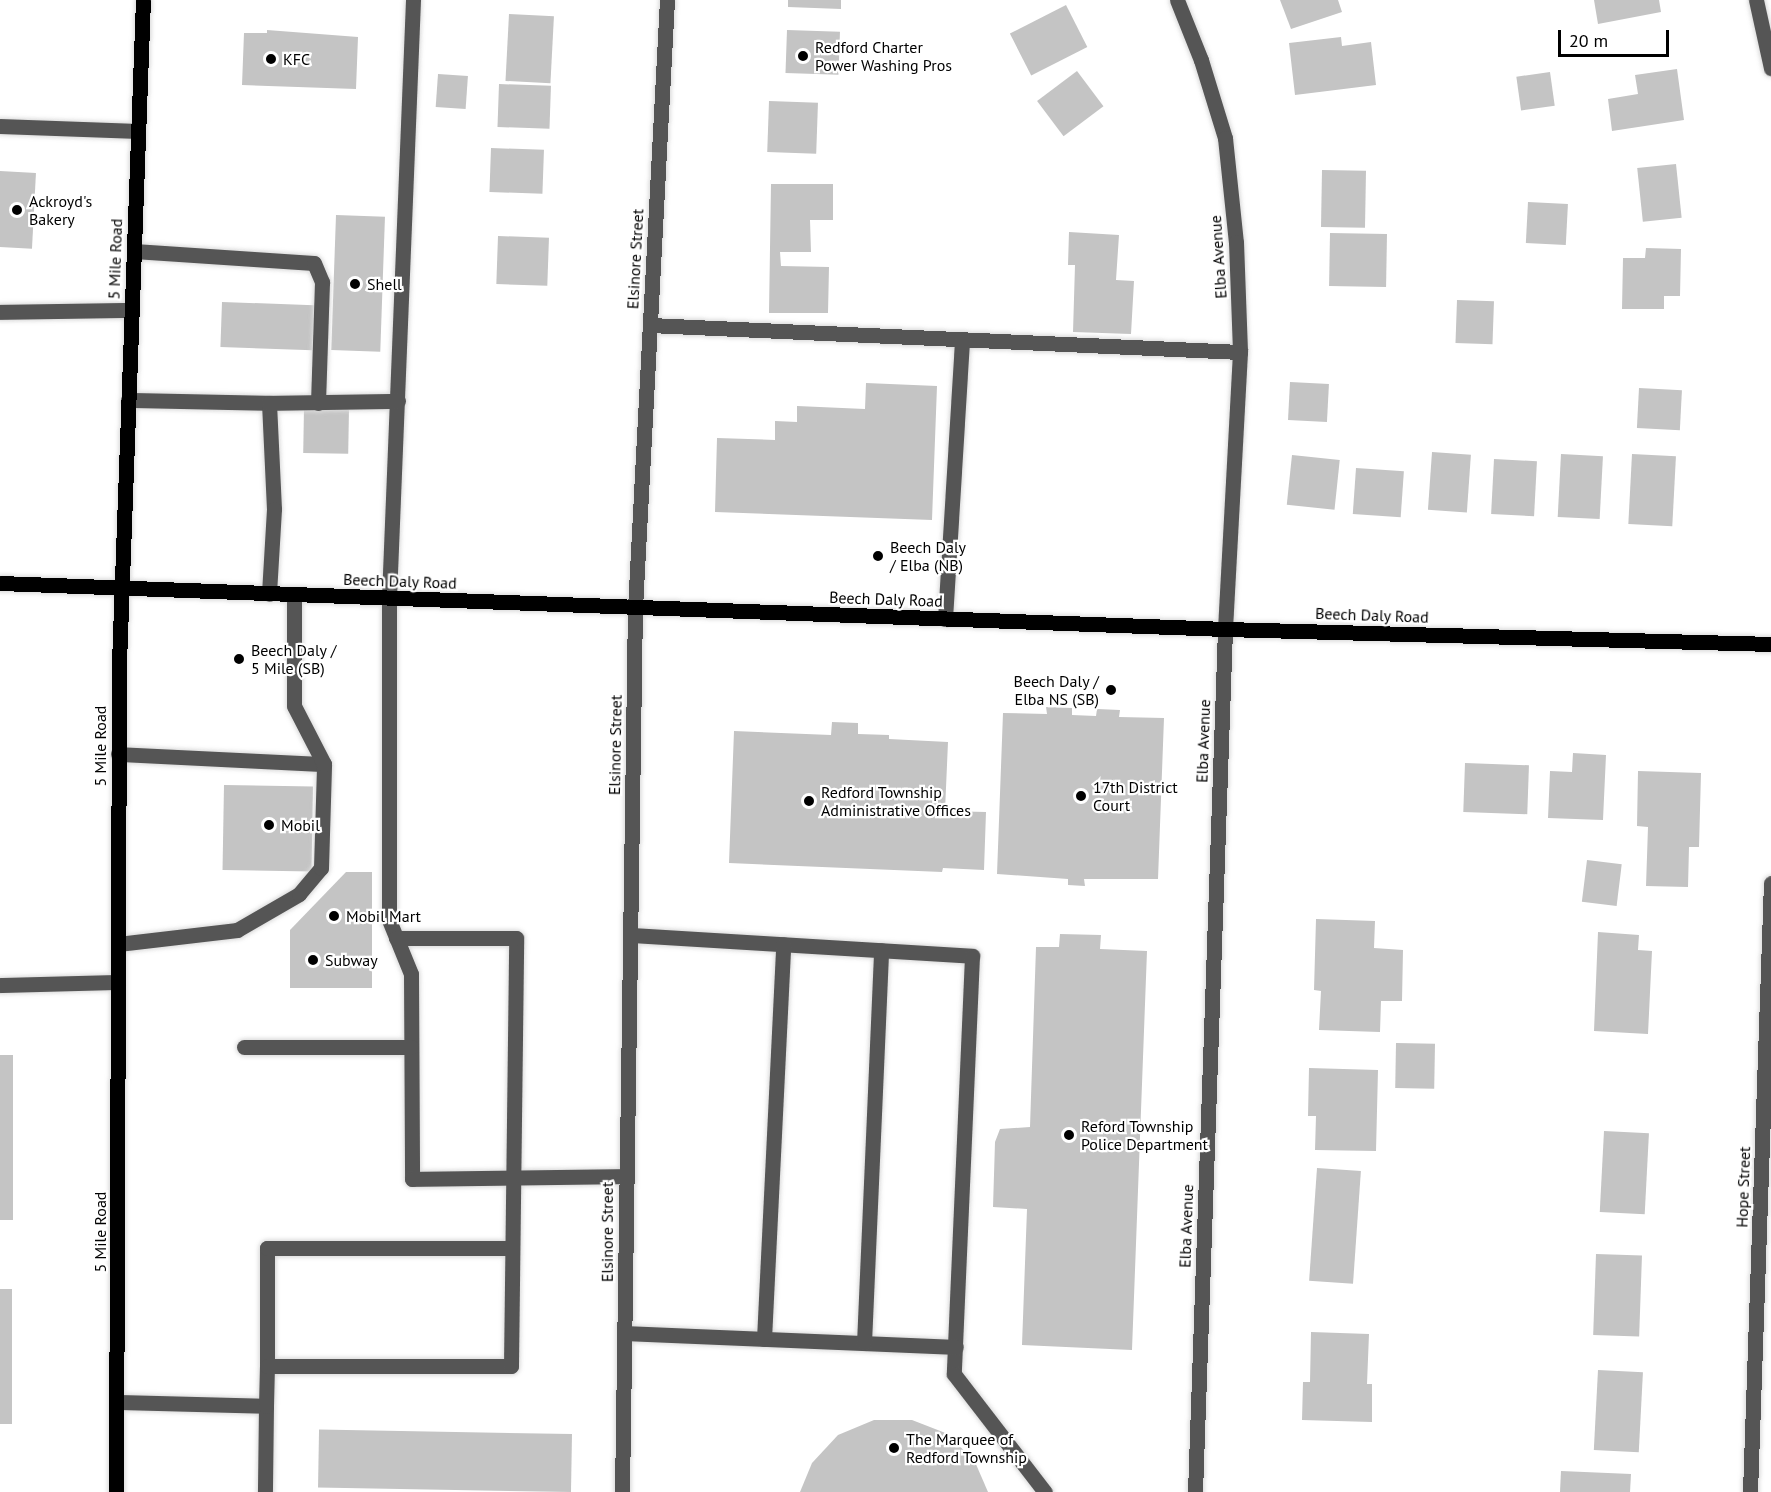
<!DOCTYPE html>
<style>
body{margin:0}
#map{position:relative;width:1771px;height:1492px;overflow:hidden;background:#fff;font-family:"PT Sans",sans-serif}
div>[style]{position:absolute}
.building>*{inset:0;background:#c4c4c4;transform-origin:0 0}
.roads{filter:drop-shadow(0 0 2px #dbdbdb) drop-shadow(0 0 2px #dbdbdb)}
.minor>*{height:15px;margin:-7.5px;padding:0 7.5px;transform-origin:7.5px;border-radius:7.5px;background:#555}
.major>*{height:15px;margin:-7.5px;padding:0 7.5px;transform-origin:7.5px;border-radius:7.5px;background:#000}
.dots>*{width:16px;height:16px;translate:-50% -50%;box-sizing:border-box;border:3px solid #fff;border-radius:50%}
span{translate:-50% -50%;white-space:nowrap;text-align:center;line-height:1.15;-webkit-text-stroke:4.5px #fff;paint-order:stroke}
.poi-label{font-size:16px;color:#000}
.left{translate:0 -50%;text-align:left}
.right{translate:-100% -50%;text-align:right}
.street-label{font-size:16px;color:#000}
.scale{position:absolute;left:1558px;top:30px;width:111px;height:27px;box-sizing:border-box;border:3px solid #000;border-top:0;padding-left:8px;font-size:18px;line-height:21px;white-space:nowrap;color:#000;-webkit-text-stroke:4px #fff;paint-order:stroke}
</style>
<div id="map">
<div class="building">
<i style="clip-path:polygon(788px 0,841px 0,841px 9px,788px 7px)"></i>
<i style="clip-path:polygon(1280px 0,1338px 0,1342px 12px,1291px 29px)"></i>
<i style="clip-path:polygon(1594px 0,1659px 0,1661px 12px,1598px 24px)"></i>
<i style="left:1066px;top:5px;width:47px;height:63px;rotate:63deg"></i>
<i style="left:509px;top:14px;width:45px;height:67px;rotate:3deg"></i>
<i style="clip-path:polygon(267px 30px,358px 37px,356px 89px,242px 85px,244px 33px,267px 33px)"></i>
<i style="left:787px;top:30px;width:53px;height:43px;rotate:2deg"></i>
<i style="clip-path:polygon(1341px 37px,1342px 46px,1371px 42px,1376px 85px,1295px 95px,1289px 43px)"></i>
<i style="clip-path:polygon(1677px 69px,1684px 120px,1612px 131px,1608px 99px,1638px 94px,1635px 75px)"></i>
<i style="left:1077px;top:71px;width:44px;height:50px;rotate:53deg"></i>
<i style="left:1550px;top:72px;width:34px;height:34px;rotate:82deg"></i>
<i style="left:438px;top:74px;width:30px;height:33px;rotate:4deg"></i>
<i style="left:499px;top:84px;width:52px;height:43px;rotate:2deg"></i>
<i style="left:769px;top:101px;width:49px;height:51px;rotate:2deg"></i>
<i style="left:491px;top:148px;width:53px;height:44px;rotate:2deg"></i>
<i style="left:1676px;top:164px;width:54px;height:39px;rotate:84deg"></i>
<i style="left:1322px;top:170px;width:44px;height:57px;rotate:1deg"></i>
<i style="left:0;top:171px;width:36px;height:76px;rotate:3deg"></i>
<i style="clip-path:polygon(771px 184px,833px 184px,833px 220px,810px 220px,811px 252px,780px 252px,781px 266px,829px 267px,828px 313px,769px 313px)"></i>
<i style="left:1528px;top:202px;width:40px;height:41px;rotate:3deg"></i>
<i style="left:336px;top:215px;width:49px;height:135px;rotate:2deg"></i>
<i style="clip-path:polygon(1069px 232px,1119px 235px,1116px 280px,1134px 281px,1131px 334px,1073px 332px,1075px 265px,1068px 265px)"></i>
<i style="left:1330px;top:233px;width:57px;height:53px;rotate:1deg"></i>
<i style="left:498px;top:236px;width:51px;height:48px;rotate:2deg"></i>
<i style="clip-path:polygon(1646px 248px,1681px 249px,1680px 296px,1664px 296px,1664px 309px,1622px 309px,1623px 258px,1645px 258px)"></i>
<i style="left:1457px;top:300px;width:37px;height:43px;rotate:2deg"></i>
<i style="left:222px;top:302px;width:92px;height:45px;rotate:2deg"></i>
<i style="left:1290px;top:382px;width:39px;height:38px;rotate:3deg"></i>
<i style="clip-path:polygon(866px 383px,937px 386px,932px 520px,715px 512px,717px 438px,775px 440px,775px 421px,797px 422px,797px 406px,865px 409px)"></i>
<i style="left:1639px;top:388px;width:43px;height:40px;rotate:3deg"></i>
<i style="left:304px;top:408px;width:45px;height:45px;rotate:1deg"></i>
<i style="left:1432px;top:452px;width:39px;height:58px;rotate:4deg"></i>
<i style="left:1561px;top:454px;width:42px;height:63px;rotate:3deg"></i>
<i style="left:1632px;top:454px;width:44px;height:70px;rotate:3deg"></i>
<i style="left:1292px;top:455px;width:48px;height:50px;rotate:6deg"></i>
<i style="left:1494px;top:459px;width:43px;height:55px;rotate:3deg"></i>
<i style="left:1356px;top:468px;width:48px;height:46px;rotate:4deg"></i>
<i style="clip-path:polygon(1046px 707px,1072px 708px,1072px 715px,1096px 716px,1097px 709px,1120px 710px,1119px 717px,1164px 718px,1158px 879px,1084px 879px,1085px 886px,1068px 885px,1068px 879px,997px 874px,1003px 713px,1047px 714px)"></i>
<i style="clip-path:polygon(832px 722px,858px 723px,858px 734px,889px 735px,889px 739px,948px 742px,945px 811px,986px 812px,984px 870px,943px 868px,942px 872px,729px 863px,734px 731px,831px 735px)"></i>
<i style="clip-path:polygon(1573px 753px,1606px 755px,1603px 820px,1548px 818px,1550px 771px,1572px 772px)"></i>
<i style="left:1465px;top:763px;width:64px;height:49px;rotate:2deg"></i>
<i style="clip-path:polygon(1638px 771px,1701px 773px,1699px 847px,1689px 847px,1688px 887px,1646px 886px,1648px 827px,1637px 826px)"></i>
<i style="left:224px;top:785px;width:89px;height:85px;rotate:1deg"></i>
<i style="left:1587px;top:860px;width:35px;height:42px;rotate:7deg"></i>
<i style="clip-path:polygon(346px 872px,372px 872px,372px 988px,290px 988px,290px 930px)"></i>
<i style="clip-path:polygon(1316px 919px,1375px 921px,1374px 948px,1403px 950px,1402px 1001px,1381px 1001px,1380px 1032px,1319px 1030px,1321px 991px,1314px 990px)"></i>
<i style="clip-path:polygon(1598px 932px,1639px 935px,1638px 950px,1652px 951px,1648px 1034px,1594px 1031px)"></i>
<i style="clip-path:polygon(1060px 934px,1101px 935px,1100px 949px,1147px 951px,1132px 1350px,1022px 1345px,1027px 1209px,993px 1207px,995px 1142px,1000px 1129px,1030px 1127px,1036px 947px,1059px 947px)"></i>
<i style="left:1396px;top:1043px;width:39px;height:45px;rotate:1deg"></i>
<i style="left:0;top:1055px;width:13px;height:165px"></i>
<i style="clip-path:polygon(1309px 1068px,1378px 1070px,1376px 1151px,1315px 1150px,1316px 1116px,1308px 1116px)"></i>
<i style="left:1604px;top:1131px;width:45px;height:81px;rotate:3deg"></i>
<i style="left:1317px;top:1168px;width:44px;height:113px;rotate:4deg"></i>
<i style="left:1596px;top:1254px;width:46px;height:81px;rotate:2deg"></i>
<i style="left:0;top:1289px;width:12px;height:135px"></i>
<i style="clip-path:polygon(1311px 1332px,1369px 1334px,1367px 1384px,1372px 1384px,1372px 1422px,1302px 1420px,1303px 1382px,1310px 1382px)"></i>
<i style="left:1598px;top:1370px;width:45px;height:80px;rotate:3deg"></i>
<i style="clip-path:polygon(874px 1420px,912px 1420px,948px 1434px,975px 1462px,988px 1492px,800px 1492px,812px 1463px,838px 1435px)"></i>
<i style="left:572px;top:1434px;width:58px;height:253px;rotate:91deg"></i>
<i style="clip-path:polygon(1561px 1471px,1631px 1474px,1630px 1492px,1560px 1492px)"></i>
</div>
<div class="roads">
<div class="minor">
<i style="left:413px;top:0;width:597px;rotate:92.3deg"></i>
<i style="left:389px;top:597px;width:323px;rotate:90deg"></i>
<i style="left:389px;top:920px;width:58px;rotate:67.8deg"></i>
<i style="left:411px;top:974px;width:205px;rotate:89.7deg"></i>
<i style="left:412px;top:1179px;width:214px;rotate:-0.8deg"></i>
<i style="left:1177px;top:0;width:65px;rotate:68.2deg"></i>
<i style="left:1201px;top:60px;width:82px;rotate:72.9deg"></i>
<i style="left:1225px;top:138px;width:105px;rotate:84deg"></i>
<i style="left:1236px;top:242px;width:110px;rotate:87.9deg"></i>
<i style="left:1240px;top:352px;width:277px;rotate:93.1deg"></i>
<i style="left:1225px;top:629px;width:864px;rotate:91.99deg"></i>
<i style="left:1756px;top:0;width:70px;rotate:77.6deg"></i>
<i style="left:0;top:126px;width:138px;rotate:2.1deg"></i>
<i style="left:134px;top:251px;width:180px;rotate:3.8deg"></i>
<i style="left:314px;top:263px;width:21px;rotate:67deg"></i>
<i style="left:322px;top:282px;width:121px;rotate:91.9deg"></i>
<i style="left:0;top:312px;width:132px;rotate:-0.9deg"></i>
<i style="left:650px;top:325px;width:591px;rotate:2.62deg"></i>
<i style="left:128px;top:400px;width:141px;rotate:1.2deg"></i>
<i style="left:269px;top:403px;width:106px;rotate:87.3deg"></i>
<i style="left:274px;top:509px;width:85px;rotate:93.4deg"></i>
<i style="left:269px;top:403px;width:129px;rotate:-0.9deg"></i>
<i style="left:945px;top:619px;width:280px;rotate:-86.5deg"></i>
<i style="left:118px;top:754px;width:206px;rotate:2.8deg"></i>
<i style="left:631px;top:935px;width:342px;rotate:3.5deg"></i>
<i style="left:972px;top:956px;width:418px;rotate:92.5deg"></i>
<i style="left:954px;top:1374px;width:149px;rotate:52.4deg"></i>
<i style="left:118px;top:944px;width:120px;rotate:-6.7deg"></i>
<i style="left:237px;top:930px;width:72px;rotate:-30.1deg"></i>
<i style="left:299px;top:894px;width:34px;rotate:-50deg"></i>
<i style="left:321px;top:868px;width:104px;rotate:-88.3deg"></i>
<i style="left:324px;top:764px;width:65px;rotate:-117.3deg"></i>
<i style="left:294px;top:706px;width:112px;rotate:-90deg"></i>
<i style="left:0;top:985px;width:118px;rotate:-1.5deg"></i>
<i style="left:244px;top:1047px;width:167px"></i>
<i style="left:625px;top:1333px;width:331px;rotate:2.4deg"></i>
<i style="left:764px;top:1339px;width:395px;rotate:-87.2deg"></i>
<i style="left:864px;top:1343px;width:393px;rotate:-87.5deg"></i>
<i style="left:267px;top:1366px;width:118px;rotate:-90deg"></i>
<i style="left:267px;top:1248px;width:243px"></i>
<i style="left:117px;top:1402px;width:149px;rotate:1.5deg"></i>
<i style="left:266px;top:1406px;width:86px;rotate:90.7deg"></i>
<i style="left:266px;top:1406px;width:40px;rotate:-88.6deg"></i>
<i style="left:267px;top:1366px;width:244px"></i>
<i style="left:511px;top:1366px;width:428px;rotate:-89.3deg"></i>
<i style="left:516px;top:938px;width:120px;rotate:180deg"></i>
<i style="left:622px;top:1492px;width:884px;rotate:-89.16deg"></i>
<i style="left:635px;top:608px;width:609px;rotate:-86.99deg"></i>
<i style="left:1750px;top:1492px;width:609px;rotate:-88.03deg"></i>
</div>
<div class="major">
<i style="left:0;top:583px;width:1226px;rotate:2.15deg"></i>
<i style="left:1225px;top:629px;width:546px;rotate:1.57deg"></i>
<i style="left:116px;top:1492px;width:829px;rotate:-89.79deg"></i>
<i style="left:119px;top:663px;width:663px;rotate:-87.93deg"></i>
</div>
</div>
<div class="dots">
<i style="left:803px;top:56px;background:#000"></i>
<i style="left:271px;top:59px;background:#000"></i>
<i style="left:17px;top:210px;background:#000"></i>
<i style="left:355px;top:284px;background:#000"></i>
<i style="left:878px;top:556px;background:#000"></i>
<i style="left:239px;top:659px;background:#000"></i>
<i style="left:1111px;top:690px;background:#000"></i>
<i style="left:1081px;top:796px;background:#000"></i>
<i style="left:809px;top:801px;background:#000"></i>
<i style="left:269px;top:825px;background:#000"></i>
<i style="left:334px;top:916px;background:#000"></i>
<i style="left:313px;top:960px;background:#000"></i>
<i style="left:1069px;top:1135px;background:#000"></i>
<i style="left:894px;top:1448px;background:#000"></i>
</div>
<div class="poi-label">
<span class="left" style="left:815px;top:56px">Redford Charter<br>Power Washing Pros</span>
<span class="left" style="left:283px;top:59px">KFC</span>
<span class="left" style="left:29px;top:210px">Ackroyd's<br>Bakery</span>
<span class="left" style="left:367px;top:284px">Shell</span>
<span class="left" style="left:890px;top:556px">Beech Daly<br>/ Elba (NB)</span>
<span class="left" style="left:251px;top:659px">Beech Daly /<br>5 Mile (SB)</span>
<span class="right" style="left:1099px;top:690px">Beech Daly /<br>Elba NS (SB)</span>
<span class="left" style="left:1093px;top:796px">17th District<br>Court</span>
<span class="left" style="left:821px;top:801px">Redford Township<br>Administrative Offices</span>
<span class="left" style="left:281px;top:825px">Mobil</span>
<span class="left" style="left:346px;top:916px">Mobil Mart</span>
<span class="left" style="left:325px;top:960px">Subway</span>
<span class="left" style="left:1081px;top:1135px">Reford Township<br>Police Department</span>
<span class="left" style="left:906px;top:1448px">The Marquee of<br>Redford Township</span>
</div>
<div class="street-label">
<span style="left:1218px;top:257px;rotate:-94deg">Elba Avenue</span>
<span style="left:115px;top:259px;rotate:-88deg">5 Mile Road</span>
<span style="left:635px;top:259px;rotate:-87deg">Elsinore Street</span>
<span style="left:400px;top:581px;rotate:2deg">Beech Daly Road</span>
<span style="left:886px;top:599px;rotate:2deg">Beech Daly Road</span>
<span style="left:1372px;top:615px;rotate:2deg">Beech Daly Road</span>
<span style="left:1203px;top:741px;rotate:-88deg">Elba Avenue</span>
<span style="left:615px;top:745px;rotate:-89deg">Elsinore Street</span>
<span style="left:100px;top:746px;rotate:-90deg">5 Mile Road</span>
<span style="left:1743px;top:1187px;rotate:-88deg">Hope Street</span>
<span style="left:1186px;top:1226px;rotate:-88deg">Elba Avenue</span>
<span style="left:100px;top:1232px;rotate:-90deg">5 Mile Road</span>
<span style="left:607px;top:1232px;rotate:-90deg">Elsinore Street</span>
</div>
<div class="scale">20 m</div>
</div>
